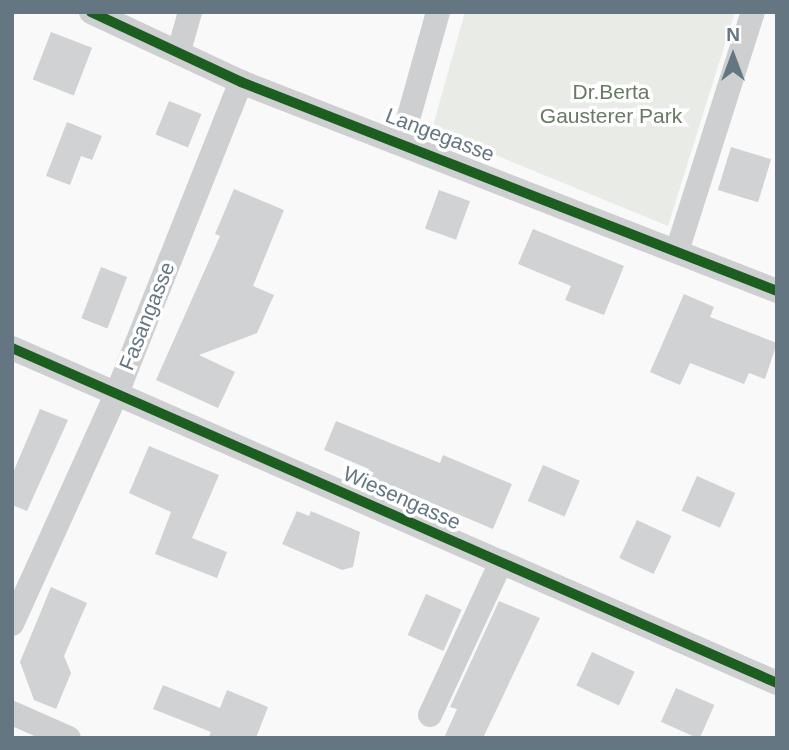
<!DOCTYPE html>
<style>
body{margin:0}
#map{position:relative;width:789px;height:750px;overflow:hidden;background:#f9f9f9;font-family:Helvetica,sans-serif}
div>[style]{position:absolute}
.green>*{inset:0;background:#e8ebe6}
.building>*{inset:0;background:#d0d2d3;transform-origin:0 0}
.minor>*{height:24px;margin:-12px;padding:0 12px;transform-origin:12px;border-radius:12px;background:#cecfd0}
.cycleway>*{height:10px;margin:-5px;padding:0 5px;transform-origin:5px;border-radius:5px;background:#1b5e20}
span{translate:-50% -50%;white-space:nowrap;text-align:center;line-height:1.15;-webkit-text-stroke:7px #fff;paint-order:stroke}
.park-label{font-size:21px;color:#687a64}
.street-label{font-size:21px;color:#657683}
.frame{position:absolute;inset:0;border:14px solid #657683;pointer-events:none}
.north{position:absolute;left:698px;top:21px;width:70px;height:70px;-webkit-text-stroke:5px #fff;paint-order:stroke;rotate:0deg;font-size:19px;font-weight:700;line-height:28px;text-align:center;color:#657683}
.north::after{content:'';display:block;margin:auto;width:24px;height:32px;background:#657683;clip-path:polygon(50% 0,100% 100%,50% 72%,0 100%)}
</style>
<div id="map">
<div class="green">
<i style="clip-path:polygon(465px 12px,735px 12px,668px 226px,432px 129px)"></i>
</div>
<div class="building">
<i style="left:51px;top:32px;width:44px;height:51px;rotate:21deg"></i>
<i style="left:169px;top:101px;width:35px;height:36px;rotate:22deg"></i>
<i style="clip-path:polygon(67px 122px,102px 136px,92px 160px,81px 156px,70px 185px,46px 176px)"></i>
<i style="left:731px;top:147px;width:42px;height:45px;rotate:17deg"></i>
<i style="clip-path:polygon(234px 189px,284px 210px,253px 286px,274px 295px,257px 333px,199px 355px,235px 372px,218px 408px,156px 380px,220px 236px,215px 234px)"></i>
<i style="left:439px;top:190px;width:33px;height:41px;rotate:20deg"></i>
<i style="clip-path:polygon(533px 229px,624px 266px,604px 315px,565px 300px,571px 286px,518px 264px)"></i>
<i style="left:101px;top:267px;width:28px;height:55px;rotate:21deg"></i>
<i style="clip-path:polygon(684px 294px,714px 307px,710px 317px,777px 343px,765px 379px,749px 373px,744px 384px,690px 363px,680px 385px,650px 372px)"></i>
<i style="clip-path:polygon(40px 409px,68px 420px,27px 511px,12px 505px,12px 475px)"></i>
<i style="clip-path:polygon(336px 421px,440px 463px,443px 455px,512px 484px,493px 529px,366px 475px,369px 469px,324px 450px)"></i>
<i style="clip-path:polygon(149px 446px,219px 475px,192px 538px,227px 552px,217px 578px,155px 554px,171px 512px,129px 493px)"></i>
<i style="left:543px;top:465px;width:40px;height:39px;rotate:23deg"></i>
<i style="left:697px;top:476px;width:42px;height:38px;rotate:24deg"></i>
<i style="clip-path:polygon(297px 511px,309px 516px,311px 511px,360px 532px,353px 567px,342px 570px,282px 544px)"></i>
<i style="left:637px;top:520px;width:38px;height:42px;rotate:25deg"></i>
<i style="clip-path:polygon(51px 587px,87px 603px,64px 656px,71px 673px,56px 709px,34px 700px,20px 662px)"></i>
<i style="left:426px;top:594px;width:39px;height:45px;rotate:24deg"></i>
<i style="clip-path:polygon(499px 601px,540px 618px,483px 738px,444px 738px,457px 709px,450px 707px)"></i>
<i style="left:592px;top:652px;width:47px;height:37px;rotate:25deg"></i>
<i style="clip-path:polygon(163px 685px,220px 708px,227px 690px,268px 707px,256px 738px,208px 738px,211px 732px,153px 709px)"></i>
<i style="left:676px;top:688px;width:42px;height:37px;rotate:24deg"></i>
</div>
<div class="minor">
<i style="left:91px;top:12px;width:166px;rotate:25deg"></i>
<i style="left:241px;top:82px;width:575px;rotate:21.3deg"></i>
<i style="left:179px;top:51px;width:41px;rotate:-74.2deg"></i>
<i style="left:402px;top:141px;width:134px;rotate:-74.4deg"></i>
<i style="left:678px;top:248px;width:248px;rotate:-72.4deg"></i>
<i style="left:12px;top:348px;width:835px;rotate:23.65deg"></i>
<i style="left:12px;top:624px;width:254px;rotate:-65.6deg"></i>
<i style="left:117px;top:393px;width:335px;rotate:-68.3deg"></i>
<i style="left:12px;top:713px;width:62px;rotate:23.7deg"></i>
<i style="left:430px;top:715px;width:169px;rotate:-65.1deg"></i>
</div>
<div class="cycleway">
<i style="left:91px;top:12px;width:166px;rotate:25deg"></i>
<i style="left:241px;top:82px;width:575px;rotate:21.3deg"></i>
<i style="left:12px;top:348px;width:835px;rotate:23.65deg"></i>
</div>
<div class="park-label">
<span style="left:611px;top:104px">Dr.Berta<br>Gausterer Park</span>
</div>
<div class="street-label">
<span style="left:440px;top:135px;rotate:21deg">Langegasse</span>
<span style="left:147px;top:316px;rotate:-68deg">Fasangasse</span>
<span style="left:402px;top:498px;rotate:24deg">Wiesengasse</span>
</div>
<div class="frame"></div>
<div class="north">N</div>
</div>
